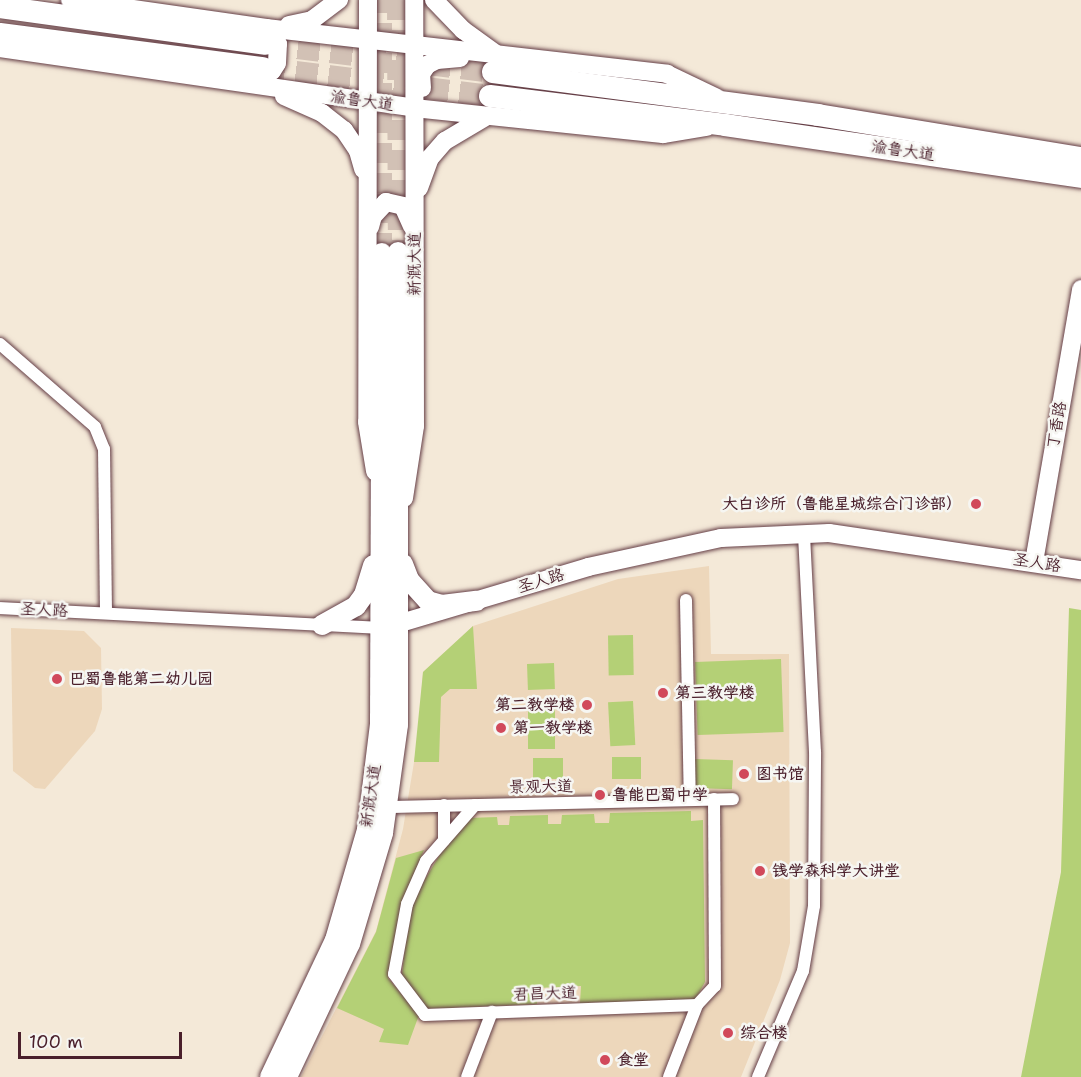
<!DOCTYPE html>
<meta charset="utf-8">
<style>
body{margin:0}
#map{position:relative;width:1081px;height:1077px;overflow:hidden;background:#f4e9d8;font-family:"Shantell Sans","LXGW WenKai TC",sans-serif}
div>[style]{position:absolute}
.built>*{inset:0;background:#edd7bb}
.green>*{inset:0;background:#b4d076;transform-origin:0 0}
.primary-tunnel>*{height:20px;margin-top:-10px;transform-origin:0;background:repeating-linear-gradient(90deg,#d2c1b5 0 20px,transparent 0 30px)}
.highway-tunnel>*{height:22px;margin-top:-11px;transform-origin:0;background:repeating-linear-gradient(90deg,#d2c1b5 0 22px,transparent 0 33px)}
.roads{filter:drop-shadow(0 0 2px #643d45) drop-shadow(0 0 2px #643d45)}
.street>*{height:12px;margin:-6px;padding:0 6px;transform-origin:6px;border-radius:6px;background:#fff}
.secondary>*{height:18px;margin:-9px;padding:0 9px;transform-origin:9px;border-radius:9px;background:#fff}
.primary>*{height:20px;margin:-10px;padding:0 10px;transform-origin:10px;border-radius:10px;background:#fff}
.highway>*{height:22px;margin:-11px;padding:0 11px;transform-origin:11px;border-radius:11px;background:#fff}
.dots>*{width:16px;height:16px;translate:-50% -50%;box-sizing:border-box;border:3px solid #f6f6f2;border-radius:50%}
span{translate:-50% -50%;white-space:nowrap;text-align:center;line-height:1.15;-webkit-text-stroke:5px #f6f6f2;paint-order:stroke}
.street-label{font-size:16px;color:#4a1f2b}
.poi-label{font-size:16px;color:#4a1f2b;font-weight:700}
.right{translate:-100% -50%;text-align:right}
.left{translate:0 -50%;text-align:left}
.scale{position:absolute;left:18px;top:1032px;width:164px;height:27px;box-sizing:border-box;border:3px solid #4a1f2b;border-top:0;padding-left:8px;font-size:18px;line-height:21px;white-space:nowrap;color:#4a1f2b;-webkit-text-stroke:4px #f6f6f2;paint-order:stroke}
</style>
<div id="map">
<div class="built">
<i style="clip-path:polygon(709px 566px,711px 654px,789px 654px,790px 943px,780px 980px,741px 1077px,301px 1077px,376px 931px,403px 829px,418px 738px,423px 672px,473px 626px,618px 579px)"></i>
<i style="clip-path:polygon(11px 628px,84px 631px,101px 648px,102px 709px,95px 731px,45px 789px,35px 788px,13px 771px)"></i>
</div>
<div class="green">
<i style="clip-path:polygon(1069px 608px,1081px 610px,1081px 1077px,1021px 1077px,1061px 872px)"></i>
<i style="clip-path:polygon(473px 626px,477px 689px,450px 689px,441px 697px,439px 762px,414px 762px,423px 672px)"></i>
<i style="left:633px;top:635px;width:40px;height:25px;rotate:89deg"></i>
<i style="left:781px;top:659px;width:73px;height:86px;rotate:88deg"></i>
<i style="left:554px;top:663px;width:26px;height:27px;rotate:88deg"></i>
<i style="left:555px;top:701px;width:48px;height:27px;rotate:90deg"></i>
<i style="left:633px;top:701px;width:44px;height:25px;rotate:87deg"></i>
<i style="left:641px;top:757px;width:22px;height:29px;rotate:90deg"></i>
<i style="left:563px;top:758px;width:21px;height:30px;rotate:90deg"></i>
<i style="left:695px;top:759px;width:38px;height:29px;rotate:2deg"></i>
<i style="clip-path:polygon(691px 811px,691px 821px,703px 820px,705px 982px,695px 1000px,580px 1003px,581px 986px,538px 988px,537px 1004px,427px 1009px,402px 975px,409px 906px,439px 856px,468px 818px,497px 817px,498px 825px,509px 825px,510px 816px,548px 815px,548px 824px,561px 824px,562px 815px,594px 814px,595px 823px,609px 823px,610px 813px)"></i>
<i style="clip-path:polygon(424px 850px,402px 904px,388px 978px,419px 1015px,408px 1045px,379px 1042px,384px 1029px,337px 1008px,376px 932px,396px 858px)"></i>
</div>
<div class="primary-tunnel">
<i style="left:397px;top:0;width:252px;rotate:89.8deg"></i>
<i style="left:382px;top:253px;width:253px;rotate:-90deg"></i>
</div>
<div class="highway-tunnel">
<i style="left:265px;top:44px;width:230px;rotate:7deg"></i>
<i style="left:263px;top:68px;width:229px;rotate:7deg"></i>
</div>
<div class="roads">
<div class="street">
<i style="left:0;top:344px;width:126px;rotate:41.1deg"></i>
<i style="left:95px;top:427px;width:24px;rotate:68deg"></i>
<i style="left:104px;top:449px;width:164px;rotate:89.3deg"></i>
<i style="left:686px;top:600px;width:200px;rotate:88.9deg"></i>
<i style="left:0;top:608px;width:381px;rotate:3deg"></i>
<i style="left:475px;top:805px;width:74px;rotate:131.2deg"></i>
<i style="left:426px;top:861px;width:47px;rotate:113.8deg"></i>
<i style="left:407px;top:904px;width:71px;rotate:100.5deg"></i>
<i style="left:394px;top:974px;width:51px;rotate:52.9deg"></i>
<i style="left:425px;top:1015px;width:272px;rotate:-2.1deg"></i>
<i style="left:697px;top:1005px;width:26px;rotate:-47deg"></i>
<i style="left:715px;top:986px;width:187px;rotate:-90.3deg"></i>
<i style="left:387px;top:807px;width:346px;rotate:-1.3deg"></i>
<i style="left:444px;top:840px;width:35px;rotate:-90deg"></i>
<i style="left:467px;top:1077px;width:70px;rotate:-69deg"></i>
<i style="left:669px;top:1077px;width:77px;rotate:-68.7deg"></i>
<i style="left:758px;top:1077px;width:115px;rotate:-67deg"></i>
<i style="left:803px;top:971px;width:66px;rotate:-80.4deg"></i>
<i style="left:814px;top:906px;width:154px;rotate:-89.6deg"></i>
<i style="left:815px;top:752px;width:219px;rotate:-92.9deg"></i>
</div>
<div class="secondary">
<i style="left:70px;top:0;width:198px;rotate:8.1deg"></i>
<i style="left:266px;top:28px;width:404px;rotate:6.5deg"></i>
<i style="left:667px;top:74px;width:55px;rotate:25.6deg"></i>
<i style="left:368px;top:0;width:422px;rotate:90.1deg"></i>
<i style="left:367px;top:422px;width:50px;rotate:80.7deg"></i>
<i style="left:434px;top:0;width:42px;rotate:46deg"></i>
<i style="left:463px;top:30px;width:41px;rotate:36deg"></i>
<i style="left:289px;top:25px;width:24px;rotate:-12deg"></i>
<i style="left:312px;top:20px;width:34px;rotate:-37deg"></i>
<i style="left:0;top:48px;width:418px;rotate:8.2deg"></i>
<i style="left:414px;top:108px;width:250px;rotate:6deg"></i>
<i style="left:663px;top:134px;width:44px;rotate:-9.2deg"></i>
<i style="left:254px;top:80px;width:20px;rotate:-27deg"></i>
<i style="left:272px;top:71px;width:9px;rotate:-58deg"></i>
<i style="left:277px;top:63px;width:19px;rotate:-87deg"></i>
<i style="left:278px;top:44px;width:20px;rotate:-127deg"></i>
<i style="left:422px;top:88px;width:14px;rotate:-94deg"></i>
<i style="left:421px;top:74px;width:11px;rotate:-56deg"></i>
<i style="left:427px;top:65px;width:11px;rotate:-27deg"></i>
<i style="left:437px;top:60px;width:23px;rotate:-5deg"></i>
<i style="left:284px;top:96px;width:42px;rotate:24.1deg"></i>
<i style="left:322px;top:113px;width:28px;rotate:38deg"></i>
<i style="left:344px;top:130px;width:25px;rotate:56deg"></i>
<i style="left:358px;top:151px;width:19px;rotate:74deg"></i>
<i style="left:419px;top:188px;width:32px;rotate:-70deg"></i>
<i style="left:430px;top:158px;width:23px;rotate:-49deg"></i>
<i style="left:445px;top:141px;width:49px;rotate:-30.8deg"></i>
<i style="left:370px;top:227px;width:11px;rotate:-75deg"></i>
<i style="left:373px;top:216px;width:19px;rotate:-47deg"></i>
<i style="left:386px;top:202px;width:17px;rotate:13deg"></i>
<i style="left:403px;top:206px;width:22px;rotate:66deg"></i>
<i style="left:404px;top:498px;width:73px;rotate:-81.3deg"></i>
<i style="left:415px;top:426px;width:426px;rotate:-90.1deg"></i>
<i style="left:1034px;top:562px;width:277px;rotate:-80.2deg"></i>
<i style="left:384px;top:628px;width:213px;rotate:-16.6deg"></i>
<i style="left:588px;top:567px;width:136px;rotate:-12.3deg"></i>
<i style="left:721px;top:538px;width:108px;rotate:-2.7deg"></i>
<i style="left:829px;top:533px;width:255px;rotate:8.4deg"></i>
</div>
<div class="primary">
<i style="left:403px;top:564px;width:17px;rotate:69deg"></i>
<i style="left:409px;top:580px;width:28px;rotate:48deg"></i>
<i style="left:428px;top:601px;width:15px;rotate:16deg"></i>
<i style="left:442px;top:605px;width:35px;rotate:-7deg"></i>
<i style="left:322px;top:625px;width:39px;rotate:-29deg"></i>
<i style="left:356px;top:606px;width:14px;rotate:-54deg"></i>
<i style="left:364px;top:595px;width:31px;rotate:-73deg"></i>
<i style="left:270px;top:1077px;width:152px;rotate:-64.6deg"></i>
<i style="left:335px;top:940px;width:115px;rotate:-73.8deg"></i>
<i style="left:367px;top:830px;width:107px;rotate:-83deg"></i>
<i style="left:380px;top:724px;width:471px;rotate:-89.8deg"></i>
<i style="left:287px;top:1077px;width:147px;rotate:-64.7deg"></i>
<i style="left:350px;top:944px;width:116px;rotate:-73.4deg"></i>
<i style="left:383px;top:833px;width:109px;rotate:-82.1deg"></i>
<i style="left:398px;top:725px;width:473px;rotate:-90deg"></i>
</div>
<div class="highway">
<i style="left:0;top:7px;width:268px;rotate:7.9deg"></i>
<i style="left:0;top:34px;width:265px;rotate:7.4deg"></i>
<i style="left:493px;top:72px;width:328px;rotate:7.5deg"></i>
<i style="left:818px;top:115px;width:266px;rotate:9.3deg"></i>
<i style="left:490px;top:96px;width:237px;rotate:7deg"></i>
<i style="left:725px;top:125px;width:360px;rotate:8.3deg"></i>
</div>
</div>
<div class="dots">
<i style="left:976px;top:504px;background:#d1495b"></i>
<i style="left:57px;top:679px;background:#d1495b"></i>
<i style="left:663px;top:693px;background:#d1495b"></i>
<i style="left:587px;top:705px;background:#d1495b"></i>
<i style="left:501px;top:728px;background:#d1495b"></i>
<i style="left:744px;top:774px;background:#d1495b"></i>
<i style="left:600px;top:795px;background:#d1495b"></i>
<i style="left:760px;top:871px;background:#d1495b"></i>
<i style="left:728px;top:1033px;background:#d1495b"></i>
<i style="left:605px;top:1060px;background:#d1495b"></i>
</div>
<div class="street-label">
<span style="left:362px;top:101px;rotate:8deg">渝鲁大道</span>
<span style="left:903px;top:151px;rotate:8deg">渝鲁大道</span>
<span style="left:415px;top:264px;rotate:-90deg">新溉大道</span>
<span style="left:1057px;top:425px;rotate:-80deg">丁香路</span>
<span style="left:1037px;top:563px;rotate:9deg">圣人路</span>
<span style="left:541px;top:581px;rotate:-17deg">圣人路</span>
<span style="left:44px;top:610px;rotate:3deg">圣人路</span>
<span style="left:541px;top:787px;rotate:-1deg">景观大道</span>
<span style="left:371px;top:796px;rotate:-82deg">新溉大道</span>
<span style="left:545px;top:994px;rotate:-2deg">君昌大道</span>
</div>
<div class="poi-label">
<span class="right" style="left:962px;top:504px">大白诊所（鲁能星城综合门诊部）</span>
<span class="left" style="left:69px;top:679px">巴蜀鲁能第二幼儿园</span>
<span class="left" style="left:675px;top:693px">第三教学楼</span>
<span class="right" style="left:575px;top:705px">第二教学楼</span>
<span class="left" style="left:513px;top:728px">第一教学楼</span>
<span class="left" style="left:756px;top:774px">图书馆</span>
<span class="left" style="left:612px;top:795px">鲁能巴蜀中学</span>
<span class="left" style="left:772px;top:871px">钱学森科学大讲堂</span>
<span class="left" style="left:740px;top:1033px">综合楼</span>
<span class="left" style="left:617px;top:1060px">食堂</span>
</div>
<div class="scale">100 m</div>
</div>
